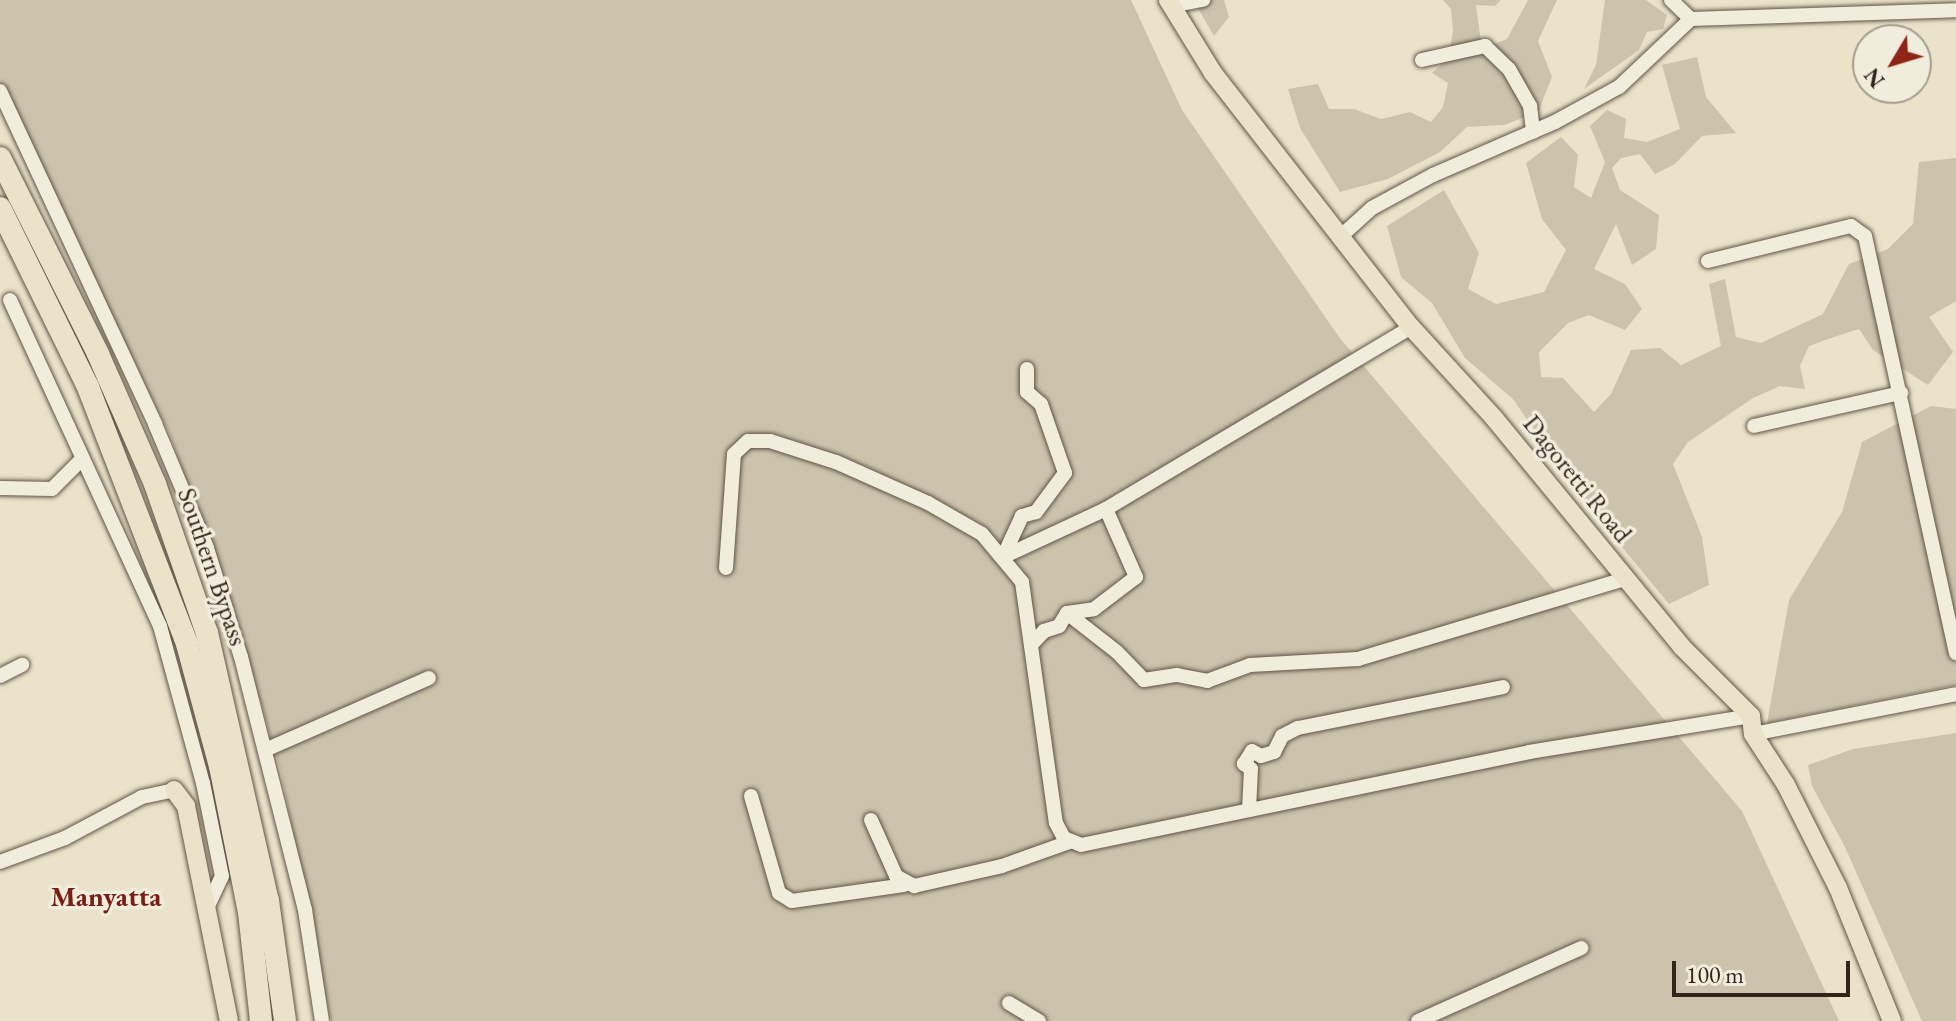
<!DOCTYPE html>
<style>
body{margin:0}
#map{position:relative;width:1956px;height:1021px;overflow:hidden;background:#eae3c9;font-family:"EB Garamond",serif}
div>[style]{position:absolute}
.green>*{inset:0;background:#cbc3ac}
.roads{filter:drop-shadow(0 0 2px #625448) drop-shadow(0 0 2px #625448)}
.minor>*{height:14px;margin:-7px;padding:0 7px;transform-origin:7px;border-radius:7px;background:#f1eddc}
.major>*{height:18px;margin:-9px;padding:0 9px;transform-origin:9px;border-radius:9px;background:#eae3c9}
.highway>*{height:22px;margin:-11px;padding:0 11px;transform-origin:11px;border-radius:11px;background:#eae3c9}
span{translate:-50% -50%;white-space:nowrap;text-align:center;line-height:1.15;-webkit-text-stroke:7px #f1eddc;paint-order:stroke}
.street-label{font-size:26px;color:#34241d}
.neighbourhood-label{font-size:28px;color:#7a1f14;font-weight:700}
.north{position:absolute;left:1852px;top:24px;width:80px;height:80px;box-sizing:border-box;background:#f1eddc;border:2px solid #a59d90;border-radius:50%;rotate:232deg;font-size:22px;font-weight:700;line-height:32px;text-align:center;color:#34241d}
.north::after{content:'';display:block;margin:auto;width:28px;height:36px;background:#8f2418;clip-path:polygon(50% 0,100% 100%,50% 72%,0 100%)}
.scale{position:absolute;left:1672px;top:961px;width:178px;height:36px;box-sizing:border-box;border:4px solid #34241d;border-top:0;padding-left:10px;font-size:24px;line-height:28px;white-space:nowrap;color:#34241d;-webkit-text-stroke:6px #f1eddc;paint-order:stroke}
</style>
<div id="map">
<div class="green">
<i style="clip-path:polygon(0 0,1131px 0,1182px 110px,1339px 337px,1742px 811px,1839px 1021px,331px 1021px,281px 772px,244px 644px,170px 435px,0 84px)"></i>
<i style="clip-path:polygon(1193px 0,1224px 0,1229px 17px,1214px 36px)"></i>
<i style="clip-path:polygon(1443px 0,1501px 0,1495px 6px,1476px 5px,1482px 49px,1507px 39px,1528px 0,1557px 0,1538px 41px,1552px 77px,1538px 112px,1504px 125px,1467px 127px,1440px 152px,1388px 179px,1340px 192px,1300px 128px,1288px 89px,1318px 84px,1329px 109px,1354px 109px,1381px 119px,1410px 112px,1431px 122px,1443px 107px,1448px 83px,1432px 73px,1449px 58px,1453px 31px,1451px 9px)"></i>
<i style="clip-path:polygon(1605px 0,1646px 0,1667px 15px,1663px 29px,1647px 32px,1639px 50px,1584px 89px,1596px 65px)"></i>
<i style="clip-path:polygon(1697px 57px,1706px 97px,1736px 133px,1702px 136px,1675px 164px,1655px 174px,1640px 154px,1621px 158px,1612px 168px,1620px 190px,1659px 215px,1656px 249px,1632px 265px,1616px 224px,1594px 269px,1625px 284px,1642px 309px,1625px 330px,1589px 315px,1568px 323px,1539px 352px,1541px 377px,1563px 378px,1594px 412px,1611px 394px,1631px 350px,1660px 348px,1681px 365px,1721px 346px,1709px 284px,1725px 279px,1736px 337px,1761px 343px,1823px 314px,1849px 264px,1888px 249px,1913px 224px,1919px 162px,1956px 158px,1956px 301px,1929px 317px,1953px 352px,1928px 385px,1873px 350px,1859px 329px,1831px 338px,1809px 346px,1800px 366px,1805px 389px,1780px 386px,1753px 398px,1688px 442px,1673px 464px,1702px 537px,1709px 585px,1669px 604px,1580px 496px,1513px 399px,1465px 358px,1432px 303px,1401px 277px,1387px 226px,1444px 190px,1479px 253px,1468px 289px,1496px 304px,1544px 292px,1566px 250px,1542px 219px,1526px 163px,1561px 137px,1578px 155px,1574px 187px,1591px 198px,1605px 162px,1590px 126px,1607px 110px,1626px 119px,1624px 138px,1647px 142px,1680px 129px,1662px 65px)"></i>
<i style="clip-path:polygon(1931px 406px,1956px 409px,1956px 685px,1767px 723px,1789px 600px,1842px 512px,1862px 442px)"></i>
<i style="clip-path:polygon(1956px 733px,1956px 1021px,1922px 1021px,1845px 847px,1812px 786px,1808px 765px,1853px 749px)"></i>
</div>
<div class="roads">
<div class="minor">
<i style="left:1671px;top:0;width:28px;rotate:44deg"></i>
<i style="left:1691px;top:19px;width:265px;rotate:-1.9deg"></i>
<i style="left:1171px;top:6px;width:33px;rotate:-11deg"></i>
<i style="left:1422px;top:60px;width:65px;rotate:-12.5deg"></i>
<i style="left:1485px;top:46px;width:33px;rotate:44deg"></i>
<i style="left:1509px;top:69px;width:43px;rotate:60.4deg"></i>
<i style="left:1530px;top:106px;width:26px;rotate:83deg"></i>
<i style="left:0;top:91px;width:367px;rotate:65deg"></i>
<i style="left:155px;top:424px;width:134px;rotate:67.2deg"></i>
<i style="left:207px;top:548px;width:114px;rotate:72.7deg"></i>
<i style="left:241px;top:657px;width:261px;rotate:75.8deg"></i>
<i style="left:305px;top:910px;width:112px;rotate:81.3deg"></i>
<i style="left:1340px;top:237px;width:43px;rotate:-42.2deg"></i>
<i style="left:1372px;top:208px;width:69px;rotate:-28.4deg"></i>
<i style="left:1433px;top:175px;width:133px;rotate:-23.5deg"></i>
<i style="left:1555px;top:122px;width:73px;rotate:-28.7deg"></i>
<i style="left:1619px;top:87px;width:99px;rotate:-43.4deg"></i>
<i style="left:1708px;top:261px;width:147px;rotate:-13.8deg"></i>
<i style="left:1851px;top:226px;width:17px;rotate:36deg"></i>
<i style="left:1865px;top:236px;width:427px;rotate:77.7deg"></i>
<i style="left:10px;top:300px;width:359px;rotate:65.3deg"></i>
<i style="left:160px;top:626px;width:163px;rotate:74.7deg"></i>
<i style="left:203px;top:783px;width:95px;rotate:78.5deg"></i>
<i style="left:222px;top:876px;width:33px;rotate:115deg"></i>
<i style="left:1027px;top:369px;width:23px;rotate:90deg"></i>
<i style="left:1027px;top:392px;width:18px;rotate:41deg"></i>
<i style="left:1041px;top:404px;width:73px;rotate:70.8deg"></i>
<i style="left:1065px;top:473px;width:49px;rotate:126.6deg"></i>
<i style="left:1036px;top:512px;width:15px;rotate:164deg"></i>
<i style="left:1022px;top:516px;width:45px;rotate:114.9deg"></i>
<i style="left:1003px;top:557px;width:114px;rotate:-25deg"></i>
<i style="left:1106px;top:509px;width:355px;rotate:-30.8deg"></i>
<i style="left:1754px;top:426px;width:151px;rotate:-12.7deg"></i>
<i style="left:0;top:488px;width:52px;rotate:1.1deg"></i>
<i style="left:52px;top:489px;width:41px;rotate:-45deg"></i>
<i style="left:726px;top:568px;width:114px;rotate:-86deg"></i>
<i style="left:734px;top:454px;width:19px;rotate:-43deg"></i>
<i style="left:748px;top:441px;width:22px"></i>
<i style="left:770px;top:441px;width:69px;rotate:17.7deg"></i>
<i style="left:836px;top:462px;width:101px;rotate:24deg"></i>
<i style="left:928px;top:503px;width:62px;rotate:29.9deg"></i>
<i style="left:982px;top:534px;width:62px;rotate:50.2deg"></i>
<i style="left:1022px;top:582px;width:243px;rotate:82deg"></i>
<i style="left:1056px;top:823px;width:17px;rotate:62deg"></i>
<i style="left:1064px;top:838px;width:18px;rotate:22deg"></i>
<i style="left:1081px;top:845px;width:458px;rotate:-11.7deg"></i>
<i style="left:1529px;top:752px;width:225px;rotate:-9.2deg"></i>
<i style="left:1067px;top:613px;width:63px;rotate:38deg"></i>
<i style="left:1117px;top:652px;width:39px;rotate:46deg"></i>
<i style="left:1144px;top:680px;width:33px;rotate:-9deg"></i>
<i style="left:1177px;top:675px;width:31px;rotate:11deg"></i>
<i style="left:1207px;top:681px;width:46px;rotate:-20.4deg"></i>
<i style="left:1250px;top:665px;width:108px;rotate:-3.2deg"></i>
<i style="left:1358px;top:659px;width:279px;rotate:-16.7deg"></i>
<i style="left:1031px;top:645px;width:19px;rotate:-47deg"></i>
<i style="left:1044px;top:631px;width:16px;rotate:-18deg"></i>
<i style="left:1059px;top:626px;width:15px;rotate:-58deg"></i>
<i style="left:1067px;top:613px;width:27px;rotate:-8deg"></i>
<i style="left:1094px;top:609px;width:53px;rotate:-37.3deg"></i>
<i style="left:1136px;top:577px;width:74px;rotate:-113.8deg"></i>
<i style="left:0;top:676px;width:25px;rotate:-27deg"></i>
<i style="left:1753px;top:734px;width:207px;rotate:-11.1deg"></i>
<i style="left:265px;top:750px;width:179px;rotate:-23.7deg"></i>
<i style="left:751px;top:796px;width:101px;rotate:73.9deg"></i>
<i style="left:779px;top:893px;width:15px;rotate:32deg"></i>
<i style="left:792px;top:901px;width:113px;rotate:-8.1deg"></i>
<i style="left:1249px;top:810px;width:41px;rotate:-87.2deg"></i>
<i style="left:1251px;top:769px;width:9px;rotate:-144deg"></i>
<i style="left:1244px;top:764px;width:15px;rotate:-58deg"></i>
<i style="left:1252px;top:751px;width:10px;rotate:29deg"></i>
<i style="left:1261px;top:756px;width:14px;rotate:-17deg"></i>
<i style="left:1274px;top:752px;width:18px;rotate:-63deg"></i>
<i style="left:1282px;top:736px;width:18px;rotate:-27deg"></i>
<i style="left:1298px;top:728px;width:209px;rotate:-11.3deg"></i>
<i style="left:871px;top:820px;width:61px;rotate:65.9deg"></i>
<i style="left:896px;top:876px;width:21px;rotate:29deg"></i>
<i style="left:914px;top:886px;width:90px;rotate:-12.8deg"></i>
<i style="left:1002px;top:866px;width:71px;rotate:-19.7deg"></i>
<i style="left:0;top:862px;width:69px;rotate:-20.3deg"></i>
<i style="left:65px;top:838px;width:87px;rotate:-28deg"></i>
<i style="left:142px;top:797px;width:33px;rotate:-12deg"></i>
<i style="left:1009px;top:1003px;width:35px;rotate:31deg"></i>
<i style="left:1418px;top:1021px;width:179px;rotate:-24.1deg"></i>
</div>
<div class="major">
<i style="left:1168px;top:0;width:86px;rotate:58.3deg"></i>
<i style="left:1213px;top:73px;width:322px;rotate:52.1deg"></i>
<i style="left:1411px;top:327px;width:123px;rotate:47.6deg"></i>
<i style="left:1494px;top:418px;width:295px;rotate:50.6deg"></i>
<i style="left:1681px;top:646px;width:99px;rotate:45deg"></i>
<i style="left:1751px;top:716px;width:18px;rotate:84deg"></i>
<i style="left:1753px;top:734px;width:61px;rotate:57.1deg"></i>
<i style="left:1786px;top:785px;width:115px;rotate:63.2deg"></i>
<i style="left:1838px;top:888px;width:144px;rotate:67.9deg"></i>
<i style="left:174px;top:790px;width:20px;rotate:53deg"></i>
<i style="left:186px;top:806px;width:219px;rotate:78.7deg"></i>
</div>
<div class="highway">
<i style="left:0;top:158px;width:219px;rotate:63.4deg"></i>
<i style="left:98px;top:354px;width:142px;rotate:66.3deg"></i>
<i style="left:155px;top:484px;width:158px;rotate:70.8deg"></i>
<i style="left:207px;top:633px;width:275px;rotate:77.2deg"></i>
<i style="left:268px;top:901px;width:121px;rotate:81.9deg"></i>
<i style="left:0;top:208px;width:199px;rotate:63.8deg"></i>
<i style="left:88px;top:387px;width:275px;rotate:68.9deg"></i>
<i style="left:187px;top:644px;width:126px;rotate:74.9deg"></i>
<i style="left:220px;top:766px;width:149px;rotate:78.8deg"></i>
<i style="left:249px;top:912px;width:110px;rotate:83.7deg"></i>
</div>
</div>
<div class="street-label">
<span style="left:1577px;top:479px;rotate:51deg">Dagoretti Road</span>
<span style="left:212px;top:567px;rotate:71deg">Southern Bypass</span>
</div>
<div class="neighbourhood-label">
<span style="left:106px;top:896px">Manyatta</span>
</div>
<div class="north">N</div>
<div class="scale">100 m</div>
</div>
